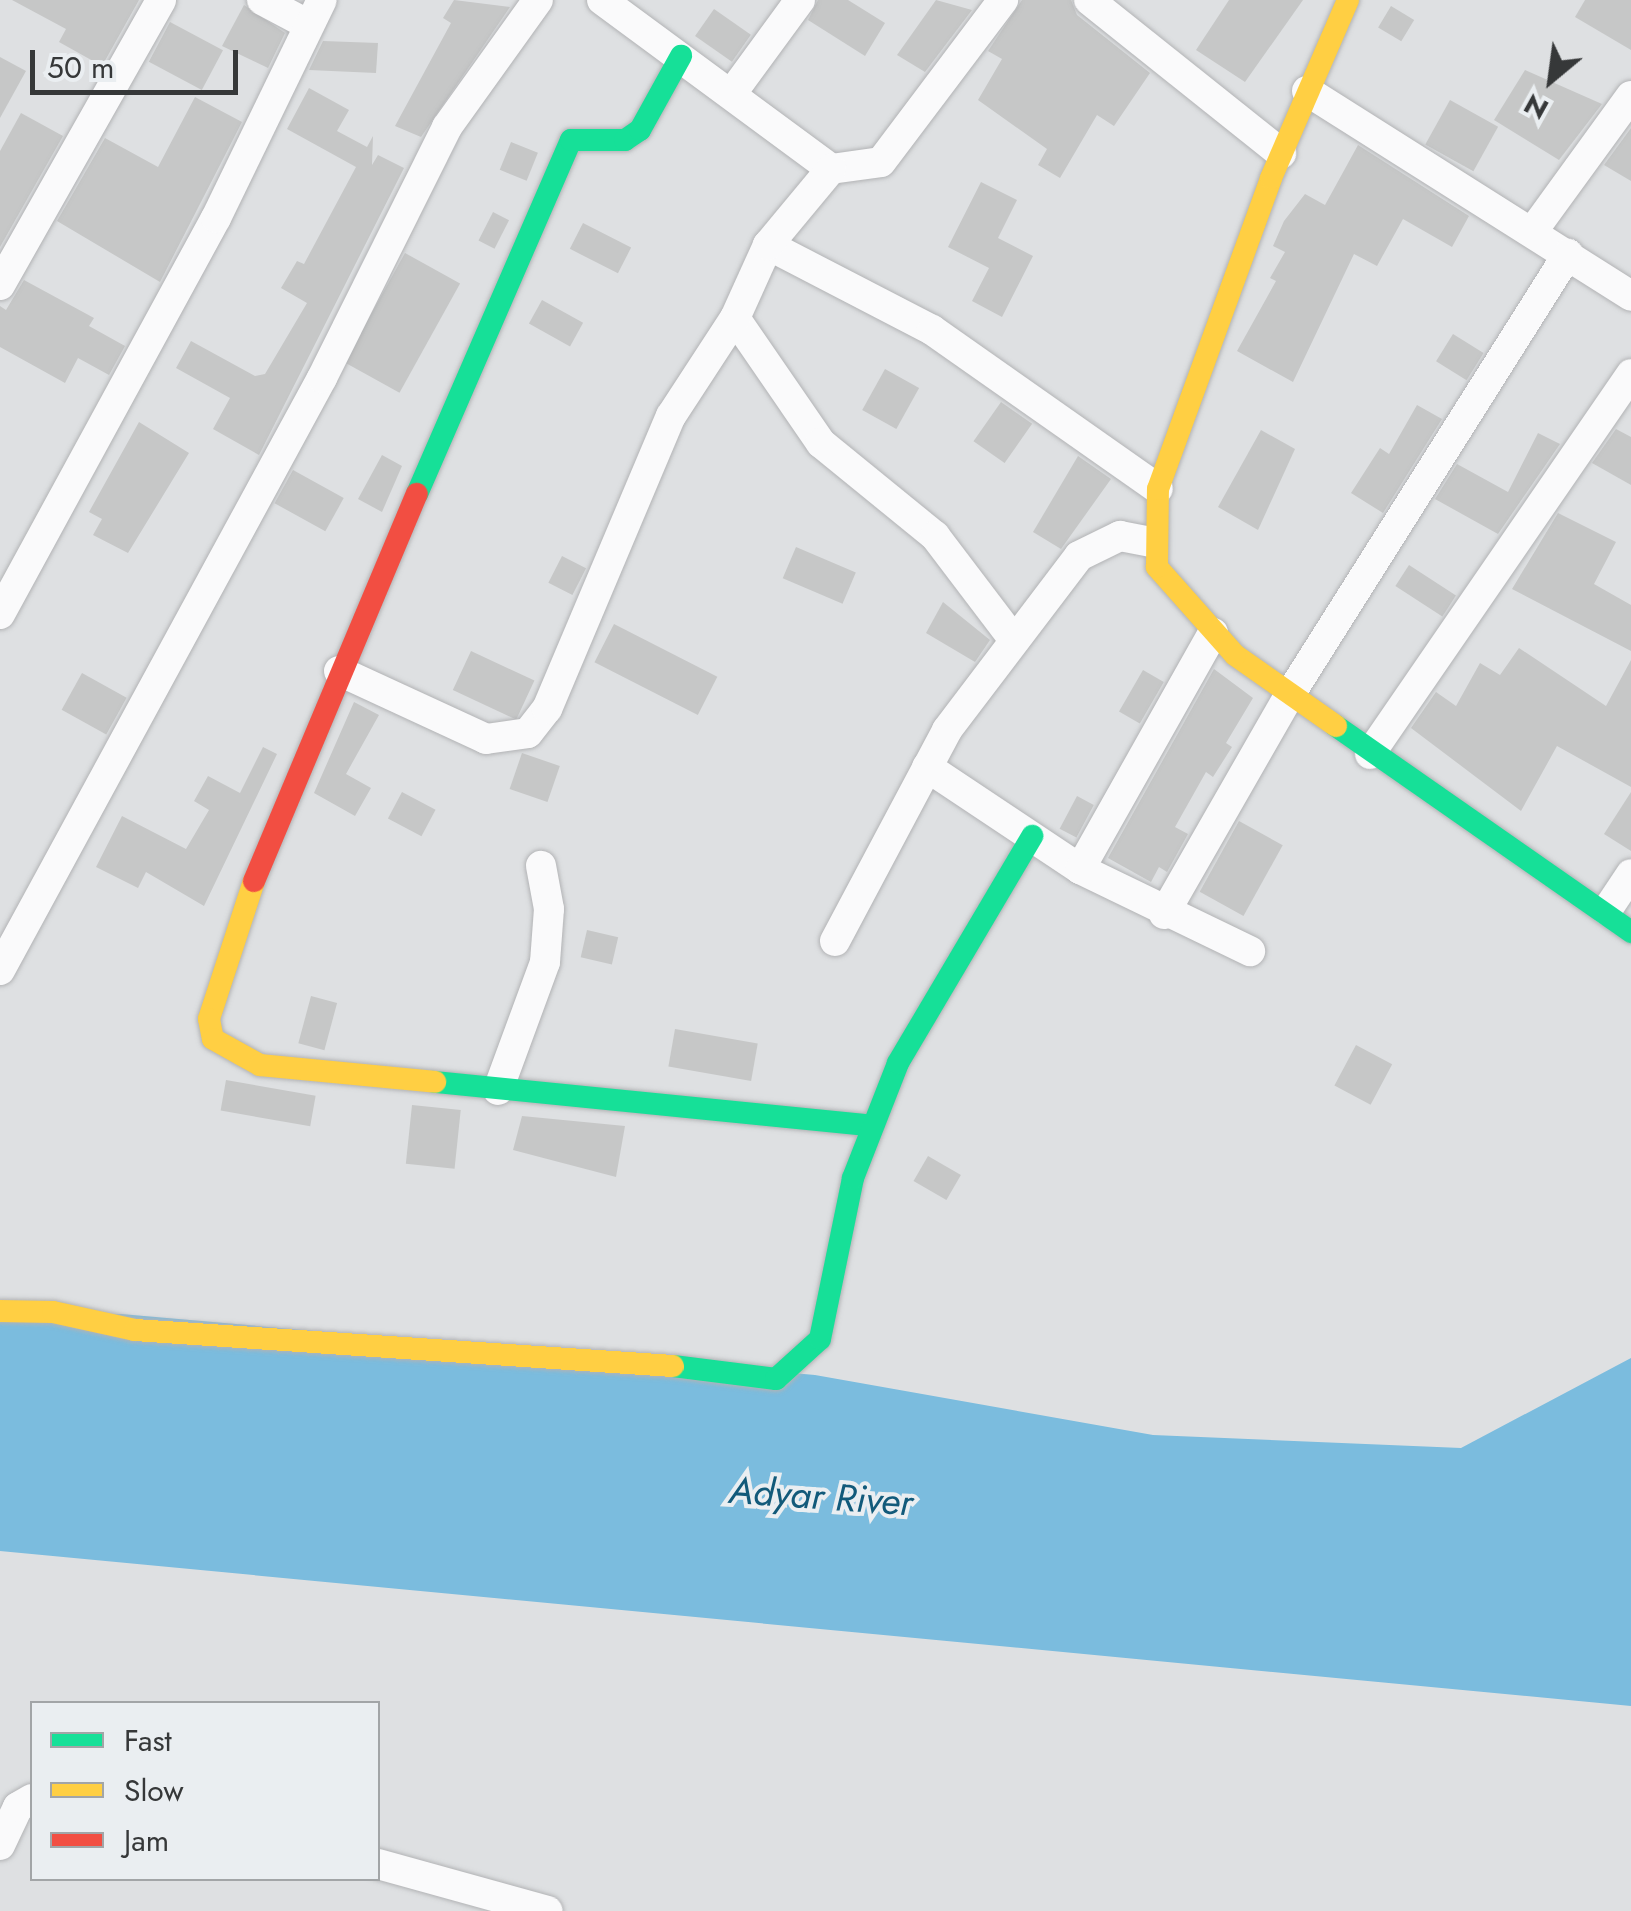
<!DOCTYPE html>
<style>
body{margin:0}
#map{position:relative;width:1631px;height:1911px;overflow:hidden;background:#dee0e2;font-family:Jost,sans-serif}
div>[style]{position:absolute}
.water>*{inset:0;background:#7bbcde}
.building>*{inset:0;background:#c6c7c7;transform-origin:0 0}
.roads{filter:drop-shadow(0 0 2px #b2b3b5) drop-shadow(0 0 2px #b2b3b5)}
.street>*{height:30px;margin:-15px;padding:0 15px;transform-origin:15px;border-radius:15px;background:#fafafb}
.fast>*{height:22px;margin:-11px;padding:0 11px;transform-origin:11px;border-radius:11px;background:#16e098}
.slow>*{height:22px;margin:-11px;padding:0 11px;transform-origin:11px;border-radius:11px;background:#ffcf43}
.jam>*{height:22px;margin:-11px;padding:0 11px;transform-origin:11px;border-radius:11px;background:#f24e42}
span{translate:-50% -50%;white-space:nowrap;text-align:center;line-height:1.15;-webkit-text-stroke:8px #eaeef1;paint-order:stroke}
.water-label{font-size:38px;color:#125a7a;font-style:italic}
.legend{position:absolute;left:30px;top:1701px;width:350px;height:180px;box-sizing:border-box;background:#eaeef1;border:2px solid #a2a5a7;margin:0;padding:12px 18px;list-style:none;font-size:30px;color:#363839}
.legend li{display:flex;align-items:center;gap:20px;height:50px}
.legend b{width:50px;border:2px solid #a2a5a7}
.north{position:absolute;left:1501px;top:30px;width:100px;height:100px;-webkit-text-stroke:8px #eaeef1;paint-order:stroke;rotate:209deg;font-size:28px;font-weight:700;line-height:40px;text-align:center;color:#363839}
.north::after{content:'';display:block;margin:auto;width:35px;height:45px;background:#363839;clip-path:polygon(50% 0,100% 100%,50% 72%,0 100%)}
.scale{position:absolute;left:30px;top:50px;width:208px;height:45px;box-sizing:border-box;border:5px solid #363839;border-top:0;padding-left:12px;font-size:30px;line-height:35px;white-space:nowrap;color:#363839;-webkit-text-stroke:8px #eaeef1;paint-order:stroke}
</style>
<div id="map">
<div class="water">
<i style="clip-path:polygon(121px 1314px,815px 1375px,1153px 1435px,1461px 1448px,1631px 1358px,1631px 1706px,0 1551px,0 1320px)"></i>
</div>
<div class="building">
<i style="clip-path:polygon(12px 0,139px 0,102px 66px,59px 42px,66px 29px)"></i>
<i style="clip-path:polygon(454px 0,510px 7px,421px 137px,395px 126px,451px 23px,443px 18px)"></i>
<i style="clip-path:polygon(818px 0,848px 0,885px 23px,865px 56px,808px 20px)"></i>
<i style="clip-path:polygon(936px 0,972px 10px,925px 72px,897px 55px)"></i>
<i style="clip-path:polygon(1022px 0,1071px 0,1077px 15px,1150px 73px,1114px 126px,1097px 115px,1060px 178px,1038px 165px,1047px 149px,978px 100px,1002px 59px,988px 51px)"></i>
<i style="clip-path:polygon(1229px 0,1303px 0,1245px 82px,1196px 50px)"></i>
<i style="clip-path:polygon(1585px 0,1631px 0,1631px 50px,1575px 17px)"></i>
<i style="clip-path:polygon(244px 5px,285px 33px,268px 68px,222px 46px)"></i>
<i style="left:1391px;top:6px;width:27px;height:25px;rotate:31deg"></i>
<i style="left:714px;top:9px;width:45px;height:33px;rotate:35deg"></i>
<i style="left:170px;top:22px;width:60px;height:45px;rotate:28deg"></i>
<i style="clip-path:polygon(323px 41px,378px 43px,376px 73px,309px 70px)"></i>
<i style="clip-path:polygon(0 57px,26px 71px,0 118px)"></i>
<i style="clip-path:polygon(1525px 70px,1602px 104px,1559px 160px,1494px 120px)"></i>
<i style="clip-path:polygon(309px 88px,349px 110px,337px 131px,367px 147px,373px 136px,372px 165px,378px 155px,404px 168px,259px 455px,213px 429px,230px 398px,176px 368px,191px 341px,255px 376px,265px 374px,307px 303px,281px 288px,297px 261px,304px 264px,356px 167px,287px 129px)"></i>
<i style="clip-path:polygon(195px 97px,242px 122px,160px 282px,57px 221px,105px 138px,158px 167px)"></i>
<i style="left:1450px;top:100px;width:55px;height:51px;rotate:29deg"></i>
<i style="clip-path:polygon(21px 113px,63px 136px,0 247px,0 151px)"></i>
<i style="clip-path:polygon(1631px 128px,1631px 181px,1604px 165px)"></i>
<i style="left:511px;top:142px;width:29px;height:30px;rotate:22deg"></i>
<i style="clip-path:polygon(1358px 145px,1469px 216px,1452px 247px,1403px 219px,1377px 266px,1354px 254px,1293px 382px,1237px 351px,1276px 281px,1270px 278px,1285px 252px,1273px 246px,1284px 221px,1305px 194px,1325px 205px)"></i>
<i style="clip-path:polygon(981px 182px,1017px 200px,998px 238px,1033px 256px,1002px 317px,972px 301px,989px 268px,948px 247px)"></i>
<i style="left:493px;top:212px;width:18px;height:32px;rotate:27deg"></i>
<i style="left:583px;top:223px;width:54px;height:29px;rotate:27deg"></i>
<i style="left:405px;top:253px;width:63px;height:125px;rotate:29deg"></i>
<i style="clip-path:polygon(24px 280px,94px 318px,89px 326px,125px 346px,109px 375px,78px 358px,65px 383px,0 347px,0 306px,6px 310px)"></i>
<i style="left:542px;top:300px;width:47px;height:27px;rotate:29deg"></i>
<i style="left:1453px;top:334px;width:36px;height:32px;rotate:32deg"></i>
<i style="left:885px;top:369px;width:39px;height:47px;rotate:29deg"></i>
<i style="left:1001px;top:402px;width:38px;height:48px;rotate:35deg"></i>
<i style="clip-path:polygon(1417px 405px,1442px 419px,1383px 513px,1351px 493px,1380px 448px,1389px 454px)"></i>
<i style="clip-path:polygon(139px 422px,189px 453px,128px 553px,93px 535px,102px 519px,89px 512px)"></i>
<i style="clip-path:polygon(1616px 429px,1631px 437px,1631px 485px,1592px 463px)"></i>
<i style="clip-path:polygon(1261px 430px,1295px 449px,1258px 530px,1218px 507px)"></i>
<i style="clip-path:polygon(1538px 433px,1560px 444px,1498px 534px,1435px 499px,1457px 464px,1508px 492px)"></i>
<i style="clip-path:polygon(382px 455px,402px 466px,382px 512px,358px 499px)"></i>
<i style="clip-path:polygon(1078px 456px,1111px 479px,1061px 549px,1033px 532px)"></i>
<i style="left:293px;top:470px;width:58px;height:38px;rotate:29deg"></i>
<i style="clip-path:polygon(1558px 513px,1616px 542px,1594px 584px,1631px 605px,1631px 651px,1512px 589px)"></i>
<i style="left:796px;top:547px;width:65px;height:34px;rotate:23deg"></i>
<i style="left:562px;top:556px;width:27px;height:30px;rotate:27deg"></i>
<i style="left:1409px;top:565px;width:56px;height:25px;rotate:33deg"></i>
<i style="clip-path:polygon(943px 602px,990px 640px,975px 662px,926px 633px)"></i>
<i style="left:614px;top:624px;width:116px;height:43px;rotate:27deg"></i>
<i style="clip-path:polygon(1519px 648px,1606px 706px,1631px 660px,1631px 787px,1557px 746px,1521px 811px,1411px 728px,1436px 692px,1456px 706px,1480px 663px,1500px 675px)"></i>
<i style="left:471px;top:651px;width:70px;height:43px;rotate:25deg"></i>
<i style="clip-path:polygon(1214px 669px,1253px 698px,1226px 743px,1232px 747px,1213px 777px,1206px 772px,1175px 827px,1188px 834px,1167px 872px,1159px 867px,1151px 882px,1108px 858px)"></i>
<i style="left:1143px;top:670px;width:24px;height:48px;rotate:30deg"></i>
<i style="left:82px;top:673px;width:51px;height:42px;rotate:29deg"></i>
<i style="clip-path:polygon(354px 702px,379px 715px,346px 774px,371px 788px,355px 816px,314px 793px)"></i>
<i style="clip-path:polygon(263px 747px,277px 754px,204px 906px,146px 872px,138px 888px,96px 867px,122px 816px,186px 849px,209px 810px,194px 801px,208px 776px,240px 793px)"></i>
<i style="left:522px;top:753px;width:40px;height:38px;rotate:19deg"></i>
<i style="left:402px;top:792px;width:38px;height:30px;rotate:28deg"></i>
<i style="clip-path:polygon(1631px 792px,1631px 851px,1604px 834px)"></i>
<i style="left:1077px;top:796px;width:19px;height:37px;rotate:28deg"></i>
<i style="left:1239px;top:821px;width:50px;height:81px;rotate:29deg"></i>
<i style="left:587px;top:930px;width:32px;height:28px;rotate:13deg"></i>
<i style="left:311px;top:996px;width:27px;height:49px;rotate:15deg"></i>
<i style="left:675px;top:1029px;width:84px;height:38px;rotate:10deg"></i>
<i style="left:1356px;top:1045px;width:41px;height:46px;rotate:28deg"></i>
<i style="left:226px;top:1080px;width:91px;height:31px;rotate:10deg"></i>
<i style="left:412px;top:1105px;width:49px;height:59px;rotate:6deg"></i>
<i style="clip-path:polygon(522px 1116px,625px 1126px,616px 1177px,513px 1150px)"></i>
<i style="left:928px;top:1156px;width:38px;height:29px;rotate:30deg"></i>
</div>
<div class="roads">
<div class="street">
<i style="left:262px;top:0;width:51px;rotate:28.1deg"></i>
<i style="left:602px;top:0;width:285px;rotate:36.4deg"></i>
<i style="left:831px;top:169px;width:50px;rotate:-8deg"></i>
<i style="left:881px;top:162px;width:203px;rotate:-53deg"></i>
<i style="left:1089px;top:0;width:246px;rotate:38.6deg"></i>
<i style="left:1307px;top:91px;width:383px;rotate:32.3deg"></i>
<i style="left:732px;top:93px;width:115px;rotate:-53.8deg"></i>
<i style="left:1535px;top:228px;width:163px;rotate:-54deg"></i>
<i style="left:768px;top:245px;width:185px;rotate:27.4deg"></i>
<i style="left:932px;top:330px;width:276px;rotate:35.1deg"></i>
<i style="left:0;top:285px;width:327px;rotate:-60.5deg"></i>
<i style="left:735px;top:318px;width:152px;rotate:55.5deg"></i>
<i style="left:821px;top:443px;width:147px;rotate:39.2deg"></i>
<i style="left:935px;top:536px;width:131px;rotate:52.8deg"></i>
<i style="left:0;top:614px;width:451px;rotate:-61.4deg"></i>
<i style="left:216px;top:218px;width:242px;rotate:-64.1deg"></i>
<i style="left:339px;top:671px;width:162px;rotate:24.8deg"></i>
<i style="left:486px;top:739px;width:42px;rotate:-8.1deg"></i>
<i style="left:528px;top:733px;width:31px;rotate:-52deg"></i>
<i style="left:547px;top:709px;width:318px;rotate:-67.1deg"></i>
<i style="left:671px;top:416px;width:117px;rotate:-56.9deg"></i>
<i style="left:735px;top:318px;width:80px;rotate:-65.7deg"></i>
<i style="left:768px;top:245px;width:99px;rotate:-50.3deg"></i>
<i style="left:1370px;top:754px;width:461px;rotate:-55.5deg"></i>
<i style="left:927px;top:767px;width:184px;rotate:33.7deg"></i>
<i style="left:1080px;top:869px;width:189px;rotate:25.8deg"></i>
<i style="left:1080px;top:869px;width:271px;rotate:-60.6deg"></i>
<i style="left:1607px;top:910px;width:43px;rotate:-56.3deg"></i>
<i style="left:1164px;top:914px;width:251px;rotate:-60.2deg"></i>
<i style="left:1289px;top:696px;width:523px;rotate:-57.74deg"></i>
<i style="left:835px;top:941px;width:239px;rotate:-62deg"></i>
<i style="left:947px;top:730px;width:218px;rotate:-52.8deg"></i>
<i style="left:1079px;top:556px;width:46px;rotate:-26deg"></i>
<i style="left:1120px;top:536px;width:33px;rotate:11deg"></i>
<i style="left:0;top:970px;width:674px;rotate:-61.46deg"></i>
<i style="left:322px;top:378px;width:280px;rotate:-63.5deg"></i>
<i style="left:447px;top:127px;width:156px;rotate:-54.4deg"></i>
<i style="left:498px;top:1090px;width:136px;rotate:-69.8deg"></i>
<i style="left:545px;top:962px;width:53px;rotate:-85.7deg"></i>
<i style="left:549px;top:909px;width:44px;rotate:-100.5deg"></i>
<i style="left:0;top:1845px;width:42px;rotate:-64.7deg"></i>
<i style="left:18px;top:1807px;width:16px;rotate:-30deg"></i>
<i style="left:378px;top:1864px;width:176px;rotate:15.5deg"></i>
</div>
<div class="fast">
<i style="left:417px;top:494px;width:386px;rotate:-66.5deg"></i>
<i style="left:571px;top:140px;width:54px"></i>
<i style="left:625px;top:140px;width:18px;rotate:-34deg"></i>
<i style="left:640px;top:130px;width:85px;rotate:-61deg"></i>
<i style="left:1336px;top:726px;width:360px;rotate:34.9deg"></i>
<i style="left:435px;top:1082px;width:436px;rotate:5.7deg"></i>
<i style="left:673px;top:1366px;width:104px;rotate:7.2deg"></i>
<i style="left:776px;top:1379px;width:59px;rotate:-42.3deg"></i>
<i style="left:820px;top:1339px;width:164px;rotate:-78.4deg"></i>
<i style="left:853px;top:1178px;width:123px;rotate:-68.6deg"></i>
<i style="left:898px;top:1063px;width:264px;rotate:-59.4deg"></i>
</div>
<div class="slow">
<i style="left:1336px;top:726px;width:123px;rotate:-144.9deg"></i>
<i style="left:1235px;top:655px;width:118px;rotate:-131.6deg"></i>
<i style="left:1157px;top:567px;width:78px;rotate:-89.3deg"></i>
<i style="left:1158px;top:489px;width:331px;rotate:-70deg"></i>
<i style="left:1271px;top:178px;width:194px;rotate:-66.6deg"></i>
<i style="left:254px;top:881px;width:145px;rotate:108.1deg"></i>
<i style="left:209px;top:1019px;width:20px;rotate:79deg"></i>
<i style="left:213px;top:1039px;width:54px;rotate:29deg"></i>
<i style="left:260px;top:1065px;width:176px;rotate:5.5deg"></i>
<i style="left:0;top:1311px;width:53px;rotate:1.1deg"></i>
<i style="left:53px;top:1312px;width:84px;rotate:12.4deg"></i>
<i style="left:135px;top:1330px;width:539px;rotate:3.83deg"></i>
</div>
<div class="jam">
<i style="left:254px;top:881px;width:420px;rotate:-67.2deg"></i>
</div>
</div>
<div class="water-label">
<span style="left:821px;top:1496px;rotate:4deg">Adyar River</span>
</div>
<ul class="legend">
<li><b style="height:12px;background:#16e098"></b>Fast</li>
<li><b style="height:12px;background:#ffcf43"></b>Slow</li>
<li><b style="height:12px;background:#f24e42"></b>Jam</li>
</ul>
<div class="north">N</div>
<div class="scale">50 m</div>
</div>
